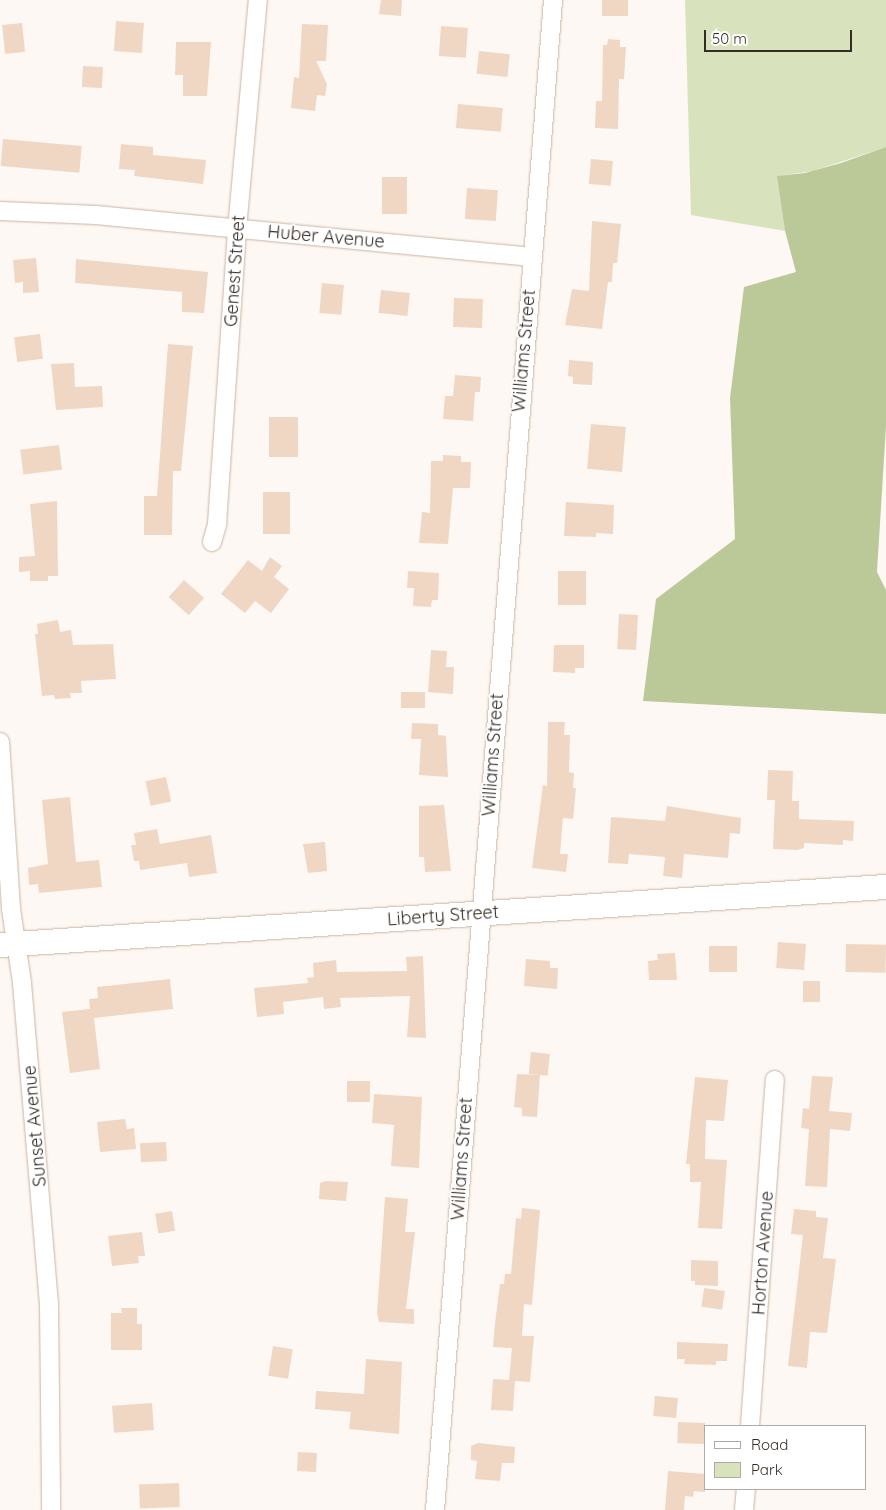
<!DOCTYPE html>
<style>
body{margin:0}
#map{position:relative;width:886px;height:1510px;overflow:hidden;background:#fdf8f4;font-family:Quicksand,sans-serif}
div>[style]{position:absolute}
.green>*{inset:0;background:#d8e3bd}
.forest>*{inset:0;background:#bbc999}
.building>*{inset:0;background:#efd7c3;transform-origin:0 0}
.roads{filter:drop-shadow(0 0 1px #cbb4a0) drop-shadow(0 0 1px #cbb4a0)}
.street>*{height:18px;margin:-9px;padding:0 9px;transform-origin:9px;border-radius:9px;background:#fff}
.secondary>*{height:24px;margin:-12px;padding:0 12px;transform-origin:12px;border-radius:12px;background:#fff}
span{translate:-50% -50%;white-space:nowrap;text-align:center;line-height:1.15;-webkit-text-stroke:4px #fff;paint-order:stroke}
.street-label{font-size:18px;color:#352c24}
.legend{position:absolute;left:704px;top:1425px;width:162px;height:65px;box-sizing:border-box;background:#fff;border:1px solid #aeaba7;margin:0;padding:6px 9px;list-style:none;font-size:15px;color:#352c24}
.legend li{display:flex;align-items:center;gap:10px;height:25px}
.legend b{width:25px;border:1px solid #aeaba7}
.scale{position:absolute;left:704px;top:30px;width:148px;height:22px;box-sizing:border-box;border:2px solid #352c24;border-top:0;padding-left:6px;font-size:15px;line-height:18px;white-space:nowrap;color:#352c24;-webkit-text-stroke:4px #fff;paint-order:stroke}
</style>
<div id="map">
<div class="green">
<i style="clip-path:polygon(685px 0,886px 0,886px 147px,813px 171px,778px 176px,785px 231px,691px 215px)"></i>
</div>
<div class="forest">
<i style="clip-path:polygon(886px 147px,886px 426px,877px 572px,886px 590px,886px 714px,643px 701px,656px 599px,735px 539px,730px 398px,744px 287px,796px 272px,785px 231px,777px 176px,805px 173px,841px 163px)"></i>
</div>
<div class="building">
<i style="clip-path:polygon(381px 0,402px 0,401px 16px,379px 14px)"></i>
<i style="left:602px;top:0;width:26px;height:16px"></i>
<i style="left:116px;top:21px;width:28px;height:30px;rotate:4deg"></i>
<i style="left:22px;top:23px;width:29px;height:20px;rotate:84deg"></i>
<i style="clip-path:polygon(302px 24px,328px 25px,326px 61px,316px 61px,327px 84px,325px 96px,317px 95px,315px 111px,291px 108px,294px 77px,299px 78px)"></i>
<i style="left:441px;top:26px;width:27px;height:30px;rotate:4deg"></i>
<i style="clip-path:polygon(608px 39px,620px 40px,620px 47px,626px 47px,624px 79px,619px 79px,618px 129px,595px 128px,596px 101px,602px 101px,603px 45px,607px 45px)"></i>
<i style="clip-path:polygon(176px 42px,211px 42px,207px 96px,183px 96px,183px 75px,175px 75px)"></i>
<i style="left:479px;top:51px;width:31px;height:23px;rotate:6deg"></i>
<i style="left:83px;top:66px;width:20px;height:21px;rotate:3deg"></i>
<i style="left:458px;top:104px;width:45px;height:24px;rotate:5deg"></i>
<i style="left:3px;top:139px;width:79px;height:27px;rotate:5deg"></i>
<i style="clip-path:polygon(121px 144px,153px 147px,153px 155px,206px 160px,203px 184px,134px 176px,135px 170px,119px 169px)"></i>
<i style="left:591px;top:159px;width:22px;height:25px;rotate:5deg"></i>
<i style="left:382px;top:177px;width:25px;height:37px"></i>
<i style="left:467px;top:188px;width:31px;height:31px;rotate:4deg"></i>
<i style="clip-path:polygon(592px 221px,621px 224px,617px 263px,613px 263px,612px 282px,608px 282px,602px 329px,565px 325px,572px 289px,589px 291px)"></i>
<i style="clip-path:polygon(36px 258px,39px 292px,23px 293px,23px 282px,15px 283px,13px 260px)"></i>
<i style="clip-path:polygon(76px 259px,208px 272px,204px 313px,182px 312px,182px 292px,75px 283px)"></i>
<i style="left:322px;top:283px;width:22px;height:30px;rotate:5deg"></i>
<i style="left:381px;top:290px;width:29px;height:23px;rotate:6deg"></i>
<i style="left:454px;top:298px;width:29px;height:29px;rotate:2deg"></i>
<i style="left:40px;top:334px;width:25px;height:26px;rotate:83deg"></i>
<i style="clip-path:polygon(168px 344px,193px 346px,181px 471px,173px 471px,172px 535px,144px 535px,144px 496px,157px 496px)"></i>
<i style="clip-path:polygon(569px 360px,593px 362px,592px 385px,573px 384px,573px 377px,568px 376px)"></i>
<i style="clip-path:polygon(74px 363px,75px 387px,102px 386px,103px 407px,56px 410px,51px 364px)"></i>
<i style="clip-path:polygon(455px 375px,481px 377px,480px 392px,475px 392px,473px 421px,443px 419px,445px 396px,453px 396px)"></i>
<i style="left:269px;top:417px;width:29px;height:40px"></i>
<i style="left:591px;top:424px;width:35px;height:45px;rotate:5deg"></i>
<i style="left:59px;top:445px;width:25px;height:39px;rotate:83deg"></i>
<i style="clip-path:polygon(443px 455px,461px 456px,461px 462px,471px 462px,470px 488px,453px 488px,448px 544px,419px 543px,422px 512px,430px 513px,431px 461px,443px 461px)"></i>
<i style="left:263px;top:492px;width:27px;height:42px"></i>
<i style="clip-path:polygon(57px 501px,58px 576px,48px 576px,48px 581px,30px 581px,30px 571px,19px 572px,19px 557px,35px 556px,30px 504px)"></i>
<i style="clip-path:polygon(566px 502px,614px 505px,613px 534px,596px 533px,596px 537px,564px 536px)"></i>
<i style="clip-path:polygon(270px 557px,282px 566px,274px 577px,289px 589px,271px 613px,255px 601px,245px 613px,221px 594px,248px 560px,262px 571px)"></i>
<i style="clip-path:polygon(408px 571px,439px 573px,438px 600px,432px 600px,431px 607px,413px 606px,414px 588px,407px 588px)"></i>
<i style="left:558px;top:571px;width:28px;height:34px"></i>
<i style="left:184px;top:580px;width:27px;height:23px;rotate:42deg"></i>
<i style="left:619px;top:614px;width:19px;height:35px;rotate:3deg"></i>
<i style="clip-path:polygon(58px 620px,60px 632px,71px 630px,73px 645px,113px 644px,116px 679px,81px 681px,82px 693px,70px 693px,71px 698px,55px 699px,54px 695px,42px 696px,35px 634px,38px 634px,37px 624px)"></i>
<i style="clip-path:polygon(554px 645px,584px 645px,584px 668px,575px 668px,575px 673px,553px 672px)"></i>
<i style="clip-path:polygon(431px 650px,447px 651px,446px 667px,454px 667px,453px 694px,428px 692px)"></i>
<i style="left:425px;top:692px;width:16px;height:24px;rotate:90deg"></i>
<i style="clip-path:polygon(548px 722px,565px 722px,564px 735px,570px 735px,569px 772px,574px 773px,573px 788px,576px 788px,573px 819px,563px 818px,560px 854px,568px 854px,566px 872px,532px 868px,543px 785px,547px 786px)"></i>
<i style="clip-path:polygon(412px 723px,438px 724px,438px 735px,446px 736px,448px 777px,419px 775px,421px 739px,411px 739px)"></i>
<i style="clip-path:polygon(768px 770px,793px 771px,792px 801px,799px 801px,799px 819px,854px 821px,853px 841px,843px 840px,843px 845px,804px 843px,804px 848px,797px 850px,773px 849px,775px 800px,767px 800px)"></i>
<i style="left:166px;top:777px;width:25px;height:21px;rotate:78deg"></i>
<i style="clip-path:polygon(70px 797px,76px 862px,99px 860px,102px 887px,39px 893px,38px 884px,29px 885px,28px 868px,48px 864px,42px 800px)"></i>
<i style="clip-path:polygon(444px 805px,451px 871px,425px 872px,424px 857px,419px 857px,419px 806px)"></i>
<i style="clip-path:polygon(667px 806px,741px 818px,740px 834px,730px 833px,728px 858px,684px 854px,682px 878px,663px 876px,665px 857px,629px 854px,628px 864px,608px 863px,611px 817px,665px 821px)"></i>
<i style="clip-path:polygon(157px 829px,160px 844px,211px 835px,217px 873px,189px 877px,187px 863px,140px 870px,139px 861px,134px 861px,131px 845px,136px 845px,134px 833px)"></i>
<i style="clip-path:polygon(325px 842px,327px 871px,308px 873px,303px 844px)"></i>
<i style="left:778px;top:942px;width:28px;height:26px;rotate:4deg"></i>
<i style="left:846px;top:944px;width:40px;height:28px;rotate:1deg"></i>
<i style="left:709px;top:946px;width:28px;height:26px"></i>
<i style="clip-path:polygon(675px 953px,677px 980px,649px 980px,648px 961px,658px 960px,657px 954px)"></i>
<i style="clip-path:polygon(423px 956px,426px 1038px,407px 1037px,410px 996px,340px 998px,341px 1007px,324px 1009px,323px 997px,283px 1002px,284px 1014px,257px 1017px,254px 988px,308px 983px,307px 978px,314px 977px,313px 963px,336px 960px,337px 972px,407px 971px,406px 957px)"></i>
<i style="clip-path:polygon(526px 959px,550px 961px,550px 968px,558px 968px,557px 989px,524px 986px)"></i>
<i style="clip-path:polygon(170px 979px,173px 1009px,94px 1018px,100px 1069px,70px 1073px,62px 1012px,90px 1009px,89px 999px,98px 998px,97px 987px)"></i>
<i style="left:803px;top:981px;width:17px;height:21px"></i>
<i style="left:531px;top:1052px;width:19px;height:22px;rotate:6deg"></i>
<i style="clip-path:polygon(517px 1074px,540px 1075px,537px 1117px,522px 1116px,522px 1108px,514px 1107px)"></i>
<i style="clip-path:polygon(812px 1076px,833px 1077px,829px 1111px,852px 1113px,850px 1131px,830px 1129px,827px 1187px,805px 1186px,809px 1129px,801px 1128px,803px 1108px,809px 1109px)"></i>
<i style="clip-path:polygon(695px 1077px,728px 1080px,724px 1121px,706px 1120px,705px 1159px,727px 1160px,722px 1229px,698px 1228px,701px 1182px,690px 1182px,690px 1164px,686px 1164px)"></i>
<i style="left:370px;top:1081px;width:21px;height:23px;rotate:90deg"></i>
<i style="clip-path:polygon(374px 1094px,422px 1097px,419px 1168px,391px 1166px,394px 1125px,372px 1123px)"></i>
<i style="clip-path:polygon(125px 1119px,127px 1129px,134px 1128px,136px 1149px,100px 1152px,97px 1122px)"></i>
<i style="left:166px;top:1142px;width:19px;height:26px;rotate:87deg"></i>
<i style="clip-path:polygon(326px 1181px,348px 1182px,346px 1201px,319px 1199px,320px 1183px)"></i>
<i style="clip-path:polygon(385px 1197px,408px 1199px,405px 1232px,415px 1232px,406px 1309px,414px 1309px,414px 1324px,379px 1322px,377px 1313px)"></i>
<i style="clip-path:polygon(522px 1208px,540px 1210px,532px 1305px,524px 1304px,522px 1336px,534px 1336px,530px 1382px,515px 1381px,513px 1411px,491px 1410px,493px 1379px,509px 1380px,512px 1348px,493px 1347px,495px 1323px,500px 1284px,504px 1284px,505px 1274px,511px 1274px,516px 1218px,521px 1219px)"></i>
<i style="clip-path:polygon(794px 1209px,816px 1211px,816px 1217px,828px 1218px,823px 1258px,836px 1259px,827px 1333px,810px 1332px,807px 1368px,788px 1366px,803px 1235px,791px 1234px)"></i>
<i style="left:172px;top:1211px;width:20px;height:17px;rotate:81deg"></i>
<i style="clip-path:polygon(142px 1232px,145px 1256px,138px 1256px,139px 1263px,112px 1266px,108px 1236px)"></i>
<i style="clip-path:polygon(691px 1260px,718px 1261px,718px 1286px,695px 1285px,695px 1281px,691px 1281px)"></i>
<i style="left:704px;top:1288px;width:21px;height:19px;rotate:8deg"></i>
<i style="clip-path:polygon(121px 1308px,137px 1308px,137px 1324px,142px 1324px,142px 1350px,111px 1350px,111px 1313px,122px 1313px)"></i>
<i style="clip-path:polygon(677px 1342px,728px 1344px,727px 1361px,716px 1361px,716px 1365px,684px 1364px,685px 1359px,677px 1359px)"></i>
<i style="left:273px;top:1346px;width:20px;height:30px;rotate:9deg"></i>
<i style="clip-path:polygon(366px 1359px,402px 1362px,399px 1434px,349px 1429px,351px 1412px,315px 1409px,316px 1391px,364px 1394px)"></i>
<i style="left:655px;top:1396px;width:23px;height:20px;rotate:5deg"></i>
<i style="left:152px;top:1403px;width:27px;height:40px;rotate:86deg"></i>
<i style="left:678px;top:1422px;width:27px;height:21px;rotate:2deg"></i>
<i style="clip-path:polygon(478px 1443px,515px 1447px,514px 1463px,502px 1463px,500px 1481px,475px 1479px,477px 1461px,471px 1460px,471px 1446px)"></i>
<i style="left:298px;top:1452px;width:19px;height:19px;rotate:3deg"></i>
<i style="clip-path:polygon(668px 1471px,705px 1474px,705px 1492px,694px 1491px,693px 1497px,685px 1496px,684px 1510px,665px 1510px)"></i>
<i style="left:179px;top:1483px;width:24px;height:40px;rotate:88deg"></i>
</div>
<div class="roads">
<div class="street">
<i style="left:0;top:211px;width:96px;rotate:2.4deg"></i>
<i style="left:96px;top:215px;width:438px;rotate:5.5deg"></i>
<i style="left:212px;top:542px;width:19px;rotate:-74deg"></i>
<i style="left:217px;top:524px;width:296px;rotate:-86.1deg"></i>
<i style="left:237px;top:229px;width:230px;rotate:-84.8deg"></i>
<i style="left:0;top:742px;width:167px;rotate:86.2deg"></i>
<i style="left:11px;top:909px;width:75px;rotate:81.5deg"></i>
<i style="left:22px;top:983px;width:322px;rotate:85.2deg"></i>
<i style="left:49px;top:1304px;width:206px;rotate:89.4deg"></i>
<i style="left:750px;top:1426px;width:347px;rotate:-85.9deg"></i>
<i style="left:435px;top:1510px;width:1515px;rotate:-85.53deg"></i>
<i style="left:744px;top:1510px;width:21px;rotate:-85deg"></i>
</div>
<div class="secondary">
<i style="left:0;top:945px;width:888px;rotate:-3.75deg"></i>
</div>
</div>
<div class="street-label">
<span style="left:326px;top:237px;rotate:5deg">Huber Avenue</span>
<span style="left:235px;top:271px;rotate:-86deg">Genest Street</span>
<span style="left:524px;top:351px;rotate:-85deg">Williams Street</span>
<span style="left:493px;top:755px;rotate:-86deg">Williams Street</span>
<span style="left:443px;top:916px;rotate:-4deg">Liberty Street</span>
<span style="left:35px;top:1126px;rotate:-95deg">Sunset Avenue</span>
<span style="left:462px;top:1159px;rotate:-86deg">Williams Street</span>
<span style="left:763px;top:1253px;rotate:-86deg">Horton Avenue</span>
</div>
<ul class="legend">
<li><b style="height:6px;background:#fff"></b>Road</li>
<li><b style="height:14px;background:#d8e3bd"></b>Park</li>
</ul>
<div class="scale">50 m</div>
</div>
